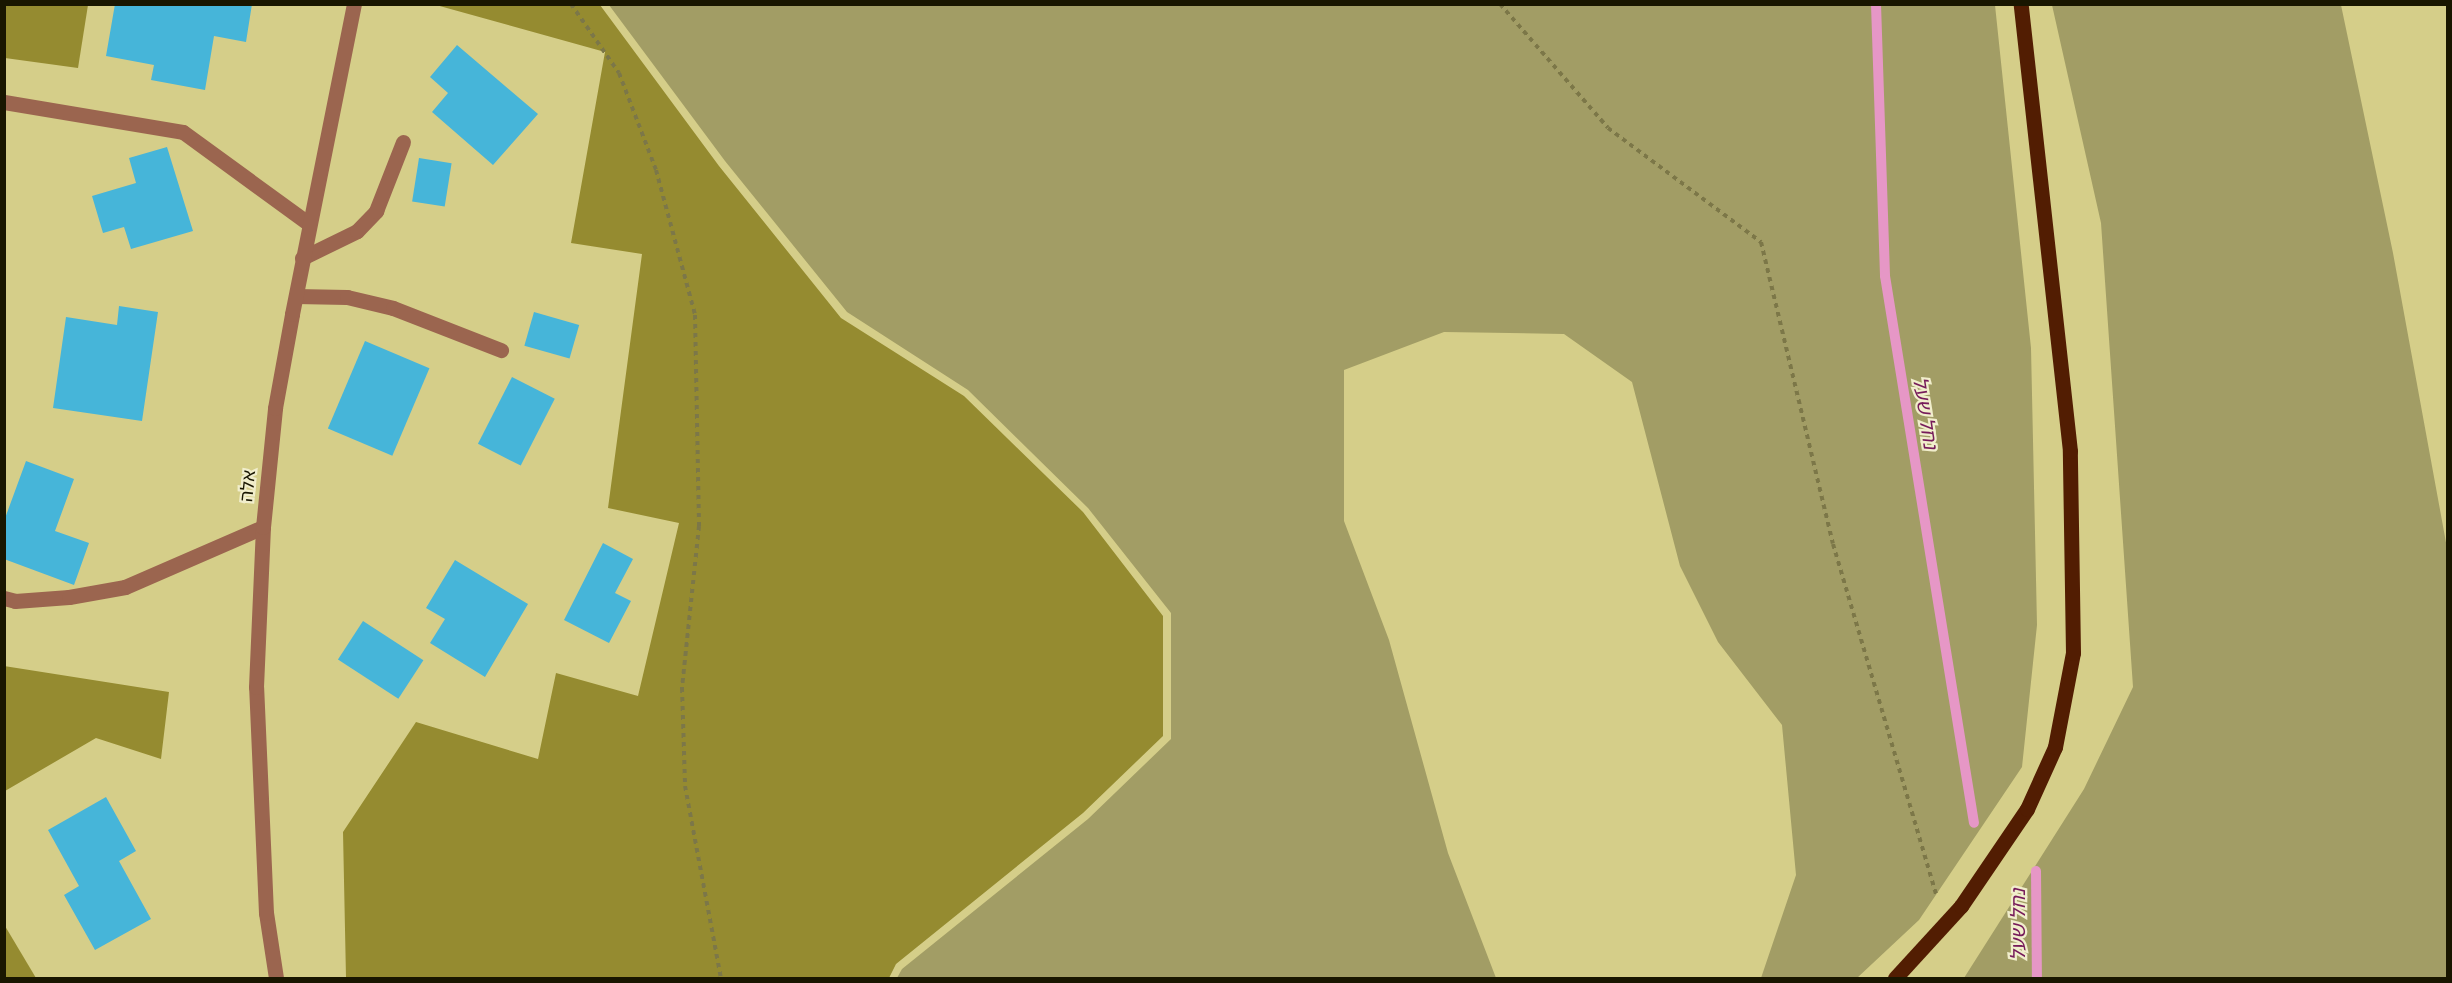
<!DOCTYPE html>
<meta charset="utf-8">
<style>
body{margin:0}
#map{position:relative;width:2452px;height:983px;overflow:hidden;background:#d5ce89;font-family:"Roboto Condensed","Noto Sans Hebrew",sans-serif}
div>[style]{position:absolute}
.green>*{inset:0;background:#a29d65}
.forest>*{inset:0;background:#958b30}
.stream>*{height:10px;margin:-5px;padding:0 5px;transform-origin:5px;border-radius:5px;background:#e697c6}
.building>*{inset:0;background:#46b5d9;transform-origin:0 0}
.path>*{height:4px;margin-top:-2px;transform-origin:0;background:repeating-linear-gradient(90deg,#7c7748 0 4.5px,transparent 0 9px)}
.minor>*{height:15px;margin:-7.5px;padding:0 7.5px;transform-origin:7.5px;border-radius:7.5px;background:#9b654f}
.major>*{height:15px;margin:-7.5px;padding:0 7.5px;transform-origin:7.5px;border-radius:7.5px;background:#521d02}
span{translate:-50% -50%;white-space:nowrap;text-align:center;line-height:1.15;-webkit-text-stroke:4.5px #f1eecc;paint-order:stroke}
.street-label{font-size:18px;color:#191600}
.water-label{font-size:20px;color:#761b5a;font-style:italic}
.frame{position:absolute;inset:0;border:6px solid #191600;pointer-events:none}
</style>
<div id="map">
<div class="green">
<i style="clip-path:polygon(609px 5px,1995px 5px,2031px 348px,2037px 625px,2022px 767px,1919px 920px,1857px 978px,1761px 978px,1796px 875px,1782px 725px,1718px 642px,1680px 566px,1632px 382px,1564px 334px,1444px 332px,1344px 370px,1344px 521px,1389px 640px,1448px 853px,1496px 978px,897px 978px,902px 969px,1088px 819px,1171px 739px,1171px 613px,1088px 508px,968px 390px,847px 312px,725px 161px)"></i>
<i style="clip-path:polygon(2052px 5px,2341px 5px,2393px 253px,2447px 548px,2447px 978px,1964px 978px,2084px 789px,2133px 687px,2101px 223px)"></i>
</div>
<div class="forest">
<i style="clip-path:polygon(5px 4px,88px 5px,78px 68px,5px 58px)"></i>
<i style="clip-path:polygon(436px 5px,600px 5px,719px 166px,841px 318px,964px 396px,1083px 512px,1163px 616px,1163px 736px,1083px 813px,896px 964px,889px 978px,346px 978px,343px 832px,416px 722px,538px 759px,556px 673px,638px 696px,679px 523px,608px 508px,642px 254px,571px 243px,605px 52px)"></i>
<i style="clip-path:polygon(4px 666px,169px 692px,161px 759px,96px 738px,5px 791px)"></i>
<i style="clip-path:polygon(5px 926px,36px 978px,5px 978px)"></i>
</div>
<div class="stream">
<i style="left:1876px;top:4px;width:272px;rotate:88.1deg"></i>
<i style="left:1885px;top:276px;width:554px;rotate:80.76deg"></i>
<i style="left:2036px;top:871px;width:107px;rotate:89.5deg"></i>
</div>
<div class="building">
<i style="clip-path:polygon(115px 4px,252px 4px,246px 42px,214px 36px,205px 90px,151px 80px,154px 65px,106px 56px)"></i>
<i style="clip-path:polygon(457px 45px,538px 114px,493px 165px,432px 112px,448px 93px,430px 77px)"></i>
<i style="clip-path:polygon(167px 147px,193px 231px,131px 249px,124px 227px,103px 233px,92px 196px,136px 183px,129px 158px)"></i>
<i style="left:419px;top:158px;width:33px;height:44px;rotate:9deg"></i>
<i style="clip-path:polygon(119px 306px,158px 312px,142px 421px,53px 408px,66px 317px,117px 325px)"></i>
<i style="left:534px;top:312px;width:47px;height:35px;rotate:16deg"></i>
<i style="left:365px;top:341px;width:70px;height:95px;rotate:23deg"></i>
<i style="left:512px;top:377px;width:48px;height:75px;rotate:27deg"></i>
<i style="clip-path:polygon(26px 461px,74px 479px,55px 531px,89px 543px,74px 585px,4px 559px,4px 521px)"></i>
<i style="clip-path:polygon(603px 543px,633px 559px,615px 593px,631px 601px,609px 643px,564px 620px)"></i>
<i style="clip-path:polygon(455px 560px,528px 604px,485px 677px,430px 643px,445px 619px,426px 608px)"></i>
<i style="left:363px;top:621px;width:72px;height:46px;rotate:33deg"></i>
<i style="clip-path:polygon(106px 797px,136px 851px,119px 861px,151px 919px,95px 950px,64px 895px,79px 886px,48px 830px)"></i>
</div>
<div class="path">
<i style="left:571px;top:4px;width:84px;rotate:55.2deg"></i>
<i style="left:619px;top:73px;width:104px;rotate:69.1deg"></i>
<i style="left:656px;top:170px;width:150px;rotate:74.9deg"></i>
<i style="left:695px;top:315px;width:211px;rotate:88.9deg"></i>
<i style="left:699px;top:526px;width:163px;rotate:96deg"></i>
<i style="left:682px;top:688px;width:98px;rotate:88.2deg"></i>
<i style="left:685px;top:786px;width:195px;rotate:79.4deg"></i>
<i style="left:1500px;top:4px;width:164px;rotate:48.9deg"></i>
<i style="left:1608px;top:128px;width:191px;rotate:36.7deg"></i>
<i style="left:1761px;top:242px;width:310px;rotate:76.6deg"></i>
<i style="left:1833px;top:544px;width:366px;rotate:73.6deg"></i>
</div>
<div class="minor">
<i style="left:4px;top:102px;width:181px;rotate:9.5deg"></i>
<i style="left:183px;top:132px;width:156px;rotate:36.1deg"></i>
<i style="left:302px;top:258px;width:61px;rotate:-26.1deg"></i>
<i style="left:357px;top:231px;width:28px;rotate:-46deg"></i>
<i style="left:376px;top:211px;width:74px;rotate:-68.6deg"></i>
<i style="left:296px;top:296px;width:51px;rotate:1.1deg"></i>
<i style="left:347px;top:297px;width:47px;rotate:13.4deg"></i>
<i style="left:393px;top:308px;width:116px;rotate:21.3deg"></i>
<i style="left:4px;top:598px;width:11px;rotate:15deg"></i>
<i style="left:15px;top:601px;width:54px;rotate:-4.2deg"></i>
<i style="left:69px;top:597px;width:57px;rotate:-10.1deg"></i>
<i style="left:125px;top:587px;width:150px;rotate:-23.5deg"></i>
<i style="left:276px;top:978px;width:66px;rotate:-98.7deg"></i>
<i style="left:266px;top:913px;width:226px;rotate:-92.5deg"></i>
<i style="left:256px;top:687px;width:160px;rotate:-87.5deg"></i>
<i style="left:263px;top:527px;width:120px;rotate:-84.2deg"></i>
<i style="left:275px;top:408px;width:96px;rotate:-79.7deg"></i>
<i style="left:292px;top:314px;width:316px;rotate:-78.7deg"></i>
</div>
<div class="major">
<i style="left:1895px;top:978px;width:98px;rotate:-47.5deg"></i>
<i style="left:1961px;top:906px;width:117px;rotate:-55.8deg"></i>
<i style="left:2027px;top:809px;width:68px;rotate:-65.7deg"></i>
<i style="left:2055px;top:747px;width:96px;rotate:-79.2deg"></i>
<i style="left:2073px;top:653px;width:202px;rotate:-90.9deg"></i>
<i style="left:2070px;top:451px;width:450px;rotate:-96.3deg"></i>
</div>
<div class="street-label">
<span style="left:248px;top:486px;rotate:-84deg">אלה</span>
</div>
<div class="water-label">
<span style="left:1925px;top:413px;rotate:81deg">נחל שעל</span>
<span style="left:2018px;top:925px;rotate:-90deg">נחל שעל</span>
</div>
<div class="frame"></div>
</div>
